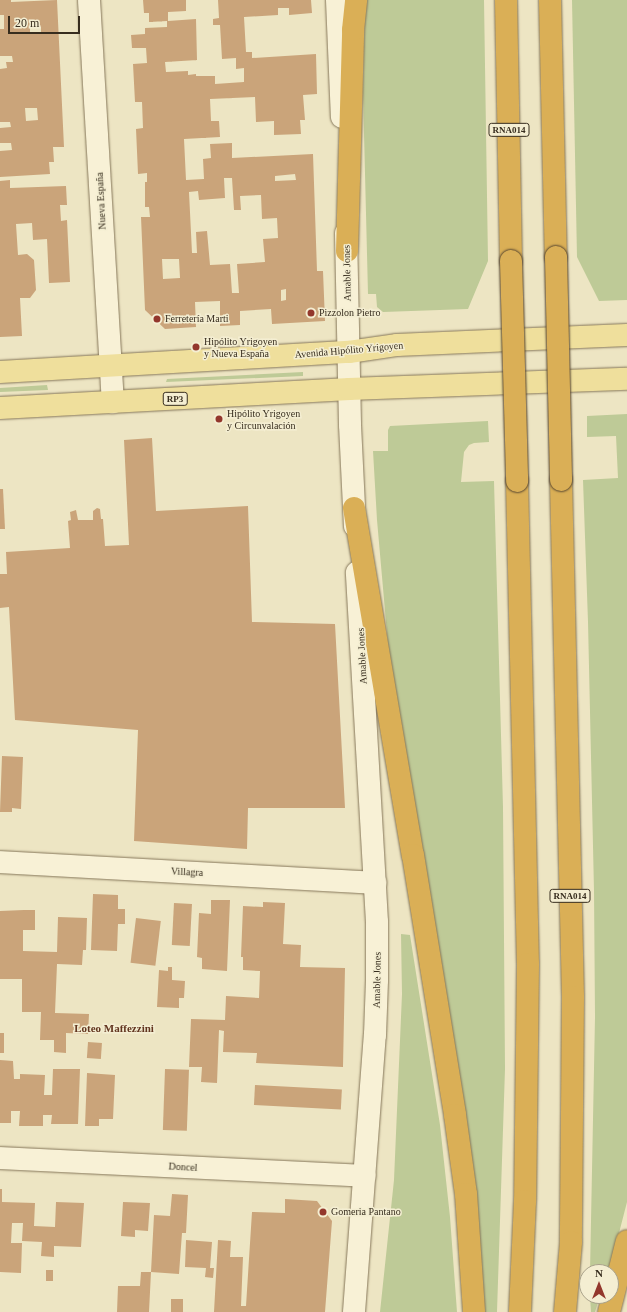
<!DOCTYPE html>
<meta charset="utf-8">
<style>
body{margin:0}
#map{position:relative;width:627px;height:1312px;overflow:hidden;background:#ede5c3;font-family:Georgia,serif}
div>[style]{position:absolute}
.green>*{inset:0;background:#beca97}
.building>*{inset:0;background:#caa47a;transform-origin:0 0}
.roads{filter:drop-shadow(0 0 1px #86775a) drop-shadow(0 0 1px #86775a)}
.minor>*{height:22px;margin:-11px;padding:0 11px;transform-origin:11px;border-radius:11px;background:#f8f1d6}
.major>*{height:22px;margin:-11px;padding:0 11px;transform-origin:11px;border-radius:11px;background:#efdf9c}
.highway>*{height:22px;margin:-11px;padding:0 11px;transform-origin:11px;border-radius:11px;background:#daaf56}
.bridges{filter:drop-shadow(0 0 1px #54442f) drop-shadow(0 0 1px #54442f)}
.highway-bridge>*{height:22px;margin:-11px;padding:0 11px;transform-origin:11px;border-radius:11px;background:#daaf56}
.dots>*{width:11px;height:11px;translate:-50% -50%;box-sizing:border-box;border:2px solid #f4eed2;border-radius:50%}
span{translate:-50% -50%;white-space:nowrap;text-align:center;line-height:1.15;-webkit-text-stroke:3px #f4eed2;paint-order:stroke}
.shield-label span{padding:1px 3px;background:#f4eed2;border:1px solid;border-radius:3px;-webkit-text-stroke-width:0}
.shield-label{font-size:9px;color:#372d1e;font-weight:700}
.street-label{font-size:10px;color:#372d1e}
.poi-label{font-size:10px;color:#372d1e}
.left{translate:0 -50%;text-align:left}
.neighbourhood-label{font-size:11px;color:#62351f;font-weight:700}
.north{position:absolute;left:579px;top:1264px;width:40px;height:40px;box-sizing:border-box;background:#f4eed2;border:1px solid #a8a18a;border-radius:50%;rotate:0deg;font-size:11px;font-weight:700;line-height:16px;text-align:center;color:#372d1e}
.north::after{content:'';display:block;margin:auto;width:14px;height:18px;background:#93372c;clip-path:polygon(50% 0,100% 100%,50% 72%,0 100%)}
.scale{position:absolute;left:8px;top:16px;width:72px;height:18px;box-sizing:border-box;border:2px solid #372d1e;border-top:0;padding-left:5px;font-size:12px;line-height:14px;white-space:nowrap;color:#372d1e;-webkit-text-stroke:3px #f4eed2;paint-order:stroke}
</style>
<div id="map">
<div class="green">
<i style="clip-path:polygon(365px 0,484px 0,488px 261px,468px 309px,383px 312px,377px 307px,376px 294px,368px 294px,363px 93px)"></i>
<i style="clip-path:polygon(572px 0,627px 0,627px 300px,599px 301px,577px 257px)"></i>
<i style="clip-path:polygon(303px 372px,303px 376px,166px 382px,167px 379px)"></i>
<i style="clip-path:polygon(47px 385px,48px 390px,0 392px,0 388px)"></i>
<i style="clip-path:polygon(627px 414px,627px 1202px,610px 1268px,608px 1267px,607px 1272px,590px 1272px,595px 1017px,594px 891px,588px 622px,583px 480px,618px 478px,616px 436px,587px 437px,587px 416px)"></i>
<i style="clip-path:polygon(488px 421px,489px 442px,474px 443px,469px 445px,464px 452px,461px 482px,494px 481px,503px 807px,505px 1069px,497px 1312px,483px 1312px,388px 645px,377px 520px,373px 451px,388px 451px,388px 430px,390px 426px)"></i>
<i style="clip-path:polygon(401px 934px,410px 935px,440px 1125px,450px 1217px,457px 1312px,380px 1312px,394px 1180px,402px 994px)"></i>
<i style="clip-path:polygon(590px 1296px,600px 1296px,595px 1312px,591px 1312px)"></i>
</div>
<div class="building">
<i style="clip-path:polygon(evenodd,0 0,11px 0,11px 2px,57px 0,64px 147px,53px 147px,54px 162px,49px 162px,50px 174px,0 177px,0 151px,12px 150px,11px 143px,0 143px,0 128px,11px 127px,10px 122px,0 122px,0 69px,7px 68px,6px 62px,13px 62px,12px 56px,0 56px,0 29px,4px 29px,4px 15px,0 15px,0 0,30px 27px,41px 27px,41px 33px,30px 33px,30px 27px,0 0,25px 108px,37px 108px,38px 120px,26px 121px,25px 108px)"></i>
<i style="clip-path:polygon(evenodd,143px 0,186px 0,186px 11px,168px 12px,168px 21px,196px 19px,197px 60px,165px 62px,166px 72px,188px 71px,188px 75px,196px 74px,196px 76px,215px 76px,215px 84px,244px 82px,244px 68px,236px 69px,236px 58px,222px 59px,220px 25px,213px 25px,213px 19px,219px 18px,218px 0,311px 0,312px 13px,289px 15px,289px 8px,278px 8px,278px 15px,244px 17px,246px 52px,252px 52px,252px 58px,316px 54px,317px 94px,303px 95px,305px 120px,300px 120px,301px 134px,274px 135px,274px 121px,256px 122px,255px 97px,210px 99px,211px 121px,219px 121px,220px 137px,184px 139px,186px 180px,204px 179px,203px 159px,211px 158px,210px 144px,232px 143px,232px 158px,313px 154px,317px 271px,323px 271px,325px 321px,272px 324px,271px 309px,240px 311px,240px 325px,220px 326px,220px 301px,195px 302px,196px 327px,165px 329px,145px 310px,141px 217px,150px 217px,149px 207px,145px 207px,145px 182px,147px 182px,147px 173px,138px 174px,136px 129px,143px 128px,142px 102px,135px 102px,133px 64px,147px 63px,146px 48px,132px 48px,131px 35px,145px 34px,145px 28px,167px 27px,167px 21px,149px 22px,149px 13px,144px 13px,143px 0,295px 174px,296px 180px,275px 181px,275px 176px,295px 174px,143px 0,224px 178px,232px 178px,234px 210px,241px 210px,240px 196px,261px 195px,262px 219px,277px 218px,278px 238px,263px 239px,265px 262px,237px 264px,239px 293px,232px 293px,230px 264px,210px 265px,207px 231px,196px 232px,197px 253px,192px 253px,189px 192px,198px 191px,199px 200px,225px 198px,224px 178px,143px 0,162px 259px,179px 259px,180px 278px,163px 279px,162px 259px,143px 0,286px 289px,286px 300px,281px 301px,281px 290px,286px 289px)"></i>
<i style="clip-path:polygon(10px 180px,10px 188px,66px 186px,67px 205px,60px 205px,61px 221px,67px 220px,70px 282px,49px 283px,47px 239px,33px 240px,32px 223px,16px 224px,18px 255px,27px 254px,34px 260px,36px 290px,30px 298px,20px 298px,22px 336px,0 337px,0 181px)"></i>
<i style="clip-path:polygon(152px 438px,156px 511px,248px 506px,252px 622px,335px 624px,345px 808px,248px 808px,247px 849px,134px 841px,138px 730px,15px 720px,9px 607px,0 608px,0 574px,7px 574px,6px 552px,70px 548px,68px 521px,71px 520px,70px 512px,76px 510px,78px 520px,93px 520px,93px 511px,97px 508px,100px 509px,101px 519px,103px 519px,105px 546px,129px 545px,124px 440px)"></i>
<i style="clip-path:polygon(0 489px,3px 489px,5px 529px,0 529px)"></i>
<i style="clip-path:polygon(2px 756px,23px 757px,21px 809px,12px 808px,12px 812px,0 812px)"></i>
<i style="clip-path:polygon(93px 894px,118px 895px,118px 909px,125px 909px,125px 924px,118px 924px,117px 951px,91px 950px)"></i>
<i style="clip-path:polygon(211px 900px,230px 900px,227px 971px,202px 969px,202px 958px,197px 957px,199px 913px,211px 914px)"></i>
<i style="clip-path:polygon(263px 902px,285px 903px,283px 944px,301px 945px,300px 967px,345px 968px,343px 1067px,256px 1063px,257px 1053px,223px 1052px,224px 1031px,219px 1030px,217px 1083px,201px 1082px,202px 1067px,189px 1067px,191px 1019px,225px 1020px,226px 996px,259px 998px,260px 971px,243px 970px,243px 957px,241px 957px,243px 906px,263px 907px)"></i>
<i style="left:174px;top:903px;width:18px;height:42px;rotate:3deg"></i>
<i style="clip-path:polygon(24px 910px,35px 910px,35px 930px,23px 930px,23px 951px,57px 952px,58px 917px,87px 918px,86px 950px,83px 950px,82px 965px,57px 964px,55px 1013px,89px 1014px,88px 1034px,66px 1033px,66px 1053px,54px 1052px,54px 1040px,40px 1040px,41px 1012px,22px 1012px,22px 979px,0 979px,0 911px)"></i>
<i style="left:136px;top:918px;width:25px;height:45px;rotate:7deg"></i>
<i style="clip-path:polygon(168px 967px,172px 967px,172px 980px,185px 981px,184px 998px,179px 998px,179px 1008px,157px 1007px,159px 970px,168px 971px)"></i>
<i style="left:0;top:1033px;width:4px;height:20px"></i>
<i style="left:88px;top:1042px;width:14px;height:16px;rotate:4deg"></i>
<i style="clip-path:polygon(0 1060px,13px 1061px,14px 1079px,20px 1079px,20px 1074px,45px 1075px,44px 1095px,52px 1095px,53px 1069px,80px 1069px,78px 1124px,51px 1124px,52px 1115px,43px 1115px,43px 1126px,19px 1126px,20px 1111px,11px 1111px,11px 1123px,0 1123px)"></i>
<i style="left:165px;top:1069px;width:24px;height:61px;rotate:2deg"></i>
<i style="clip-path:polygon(87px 1073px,115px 1075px,113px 1119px,99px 1119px,99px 1126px,85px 1126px)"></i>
<i style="left:255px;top:1085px;width:87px;height:20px;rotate:3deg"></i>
<i style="clip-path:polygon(0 1189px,2px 1189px,2px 1202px,35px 1203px,34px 1226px,55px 1227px,56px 1202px,84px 1203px,81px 1247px,54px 1246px,54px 1257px,41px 1256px,42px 1242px,22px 1241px,23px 1223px,12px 1223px,11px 1243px,22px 1243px,21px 1273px,0 1272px)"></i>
<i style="clip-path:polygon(172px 1194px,188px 1195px,186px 1233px,182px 1233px,179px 1274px,151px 1272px,149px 1312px,117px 1312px,118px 1286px,140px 1286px,141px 1272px,151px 1272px,154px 1215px,170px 1216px)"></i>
<i style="clip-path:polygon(285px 1199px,317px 1201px,332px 1221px,325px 1312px,214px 1312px,218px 1240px,231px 1241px,230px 1257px,243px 1257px,241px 1306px,246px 1306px,252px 1212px,285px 1213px)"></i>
<i style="clip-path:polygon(123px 1202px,150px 1203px,148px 1231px,135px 1230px,135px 1237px,121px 1236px)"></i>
<i style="clip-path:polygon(186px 1240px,212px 1242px,210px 1268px,214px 1268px,213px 1278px,205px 1277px,206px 1268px,185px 1267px)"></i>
<i style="left:46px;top:1270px;width:7px;height:11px"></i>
<i style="left:171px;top:1299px;width:12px;height:13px"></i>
</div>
<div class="roads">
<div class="minor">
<i style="left:89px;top:0;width:403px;rotate:86.6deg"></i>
<i style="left:337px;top:0;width:117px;rotate:87.6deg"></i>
<i style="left:346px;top:233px;width:192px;rotate:88.8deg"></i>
<i style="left:350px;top:425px;width:101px;rotate:87.2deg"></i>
<i style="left:0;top:862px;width:376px;rotate:3.2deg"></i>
<i style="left:0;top:1158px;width:365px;rotate:2.8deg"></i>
<i style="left:354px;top:1312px;width:278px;rotate:-85.7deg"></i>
<i style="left:375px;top:1035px;width:55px;rotate:-87.9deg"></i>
<i style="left:377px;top:980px;width:58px;rotate:-90deg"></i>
<i style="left:377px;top:922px;width:350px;rotate:-93.3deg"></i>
</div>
<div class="major">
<i style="left:0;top:372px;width:350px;rotate:-3.3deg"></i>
<i style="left:349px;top:352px;width:49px;rotate:-8.3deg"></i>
<i style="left:397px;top:345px;width:230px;rotate:-2.5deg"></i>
<i style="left:0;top:408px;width:350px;rotate:-3.1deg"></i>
<i style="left:349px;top:389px;width:278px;rotate:-2.1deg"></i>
</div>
<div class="highway">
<i style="left:506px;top:0;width:261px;rotate:88.9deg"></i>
<i style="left:550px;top:0;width:257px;rotate:88.7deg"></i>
<i style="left:347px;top:251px;width:221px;rotate:-88.4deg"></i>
<i style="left:353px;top:30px;width:30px;rotate:-84deg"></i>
<i style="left:561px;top:480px;width:517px;rotate:88.67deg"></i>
<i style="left:573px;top:997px;width:245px;rotate:90.5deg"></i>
<i style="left:571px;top:1242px;width:70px;rotate:94.9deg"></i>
<i style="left:517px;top:481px;width:483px;rotate:88.7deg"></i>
<i style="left:528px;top:964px;width:237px;rotate:90.7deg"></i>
<i style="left:525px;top:1201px;width:111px;rotate:92.6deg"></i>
<i style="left:354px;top:508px;width:352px;rotate:80.4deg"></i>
<i style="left:413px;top:855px;width:263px;rotate:80.8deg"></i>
<i style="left:455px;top:1115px;width:80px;rotate:82.1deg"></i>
<i style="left:466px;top:1194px;width:118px;rotate:86.1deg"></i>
<i style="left:609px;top:1312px;width:73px;rotate:-75.8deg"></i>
</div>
</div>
<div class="bridges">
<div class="highway-bridge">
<i style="left:556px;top:257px;width:223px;rotate:88.7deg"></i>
<i style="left:511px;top:261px;width:220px;rotate:88.4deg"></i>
</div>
</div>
<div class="dots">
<i style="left:311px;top:313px;background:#93372c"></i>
<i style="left:157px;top:319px;background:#93372c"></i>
<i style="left:196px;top:347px;background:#93372c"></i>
<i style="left:219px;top:419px;background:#93372c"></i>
<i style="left:323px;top:1212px;background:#93372c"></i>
</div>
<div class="shield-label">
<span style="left:509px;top:130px">RNA014</span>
<span style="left:175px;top:399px">RP3</span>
<span style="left:570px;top:896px">RNA014</span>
</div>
<div class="street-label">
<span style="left:101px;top:201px;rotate:-93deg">Nueva España</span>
<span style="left:347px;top:273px;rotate:-91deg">Amable Jones</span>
<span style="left:349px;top:350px;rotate:-5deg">Avenida Hipólito Yrigoyen</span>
<span style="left:362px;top:656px;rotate:-93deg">Amable Jones</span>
<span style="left:187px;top:872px;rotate:3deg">Villagra</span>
<span style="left:377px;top:980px;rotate:-89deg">Amable Jones</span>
<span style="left:183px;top:1167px;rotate:3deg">Doncel</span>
</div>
<div class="poi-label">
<span class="left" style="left:319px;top:313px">Pizzolon Pietro</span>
<span class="left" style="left:165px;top:319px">Ferretería Marti</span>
<span class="left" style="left:204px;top:347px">Hipólito Yrigoyen<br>y Nueva España</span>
<span class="left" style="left:227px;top:419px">Hipólito Yrigoyen<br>y Circunvalación</span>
<span class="left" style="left:331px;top:1212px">Gomeria Pantano</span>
</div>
<div class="neighbourhood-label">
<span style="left:114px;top:1028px">Loteo Maffezzini</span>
</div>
<div class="north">N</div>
<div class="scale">20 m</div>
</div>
